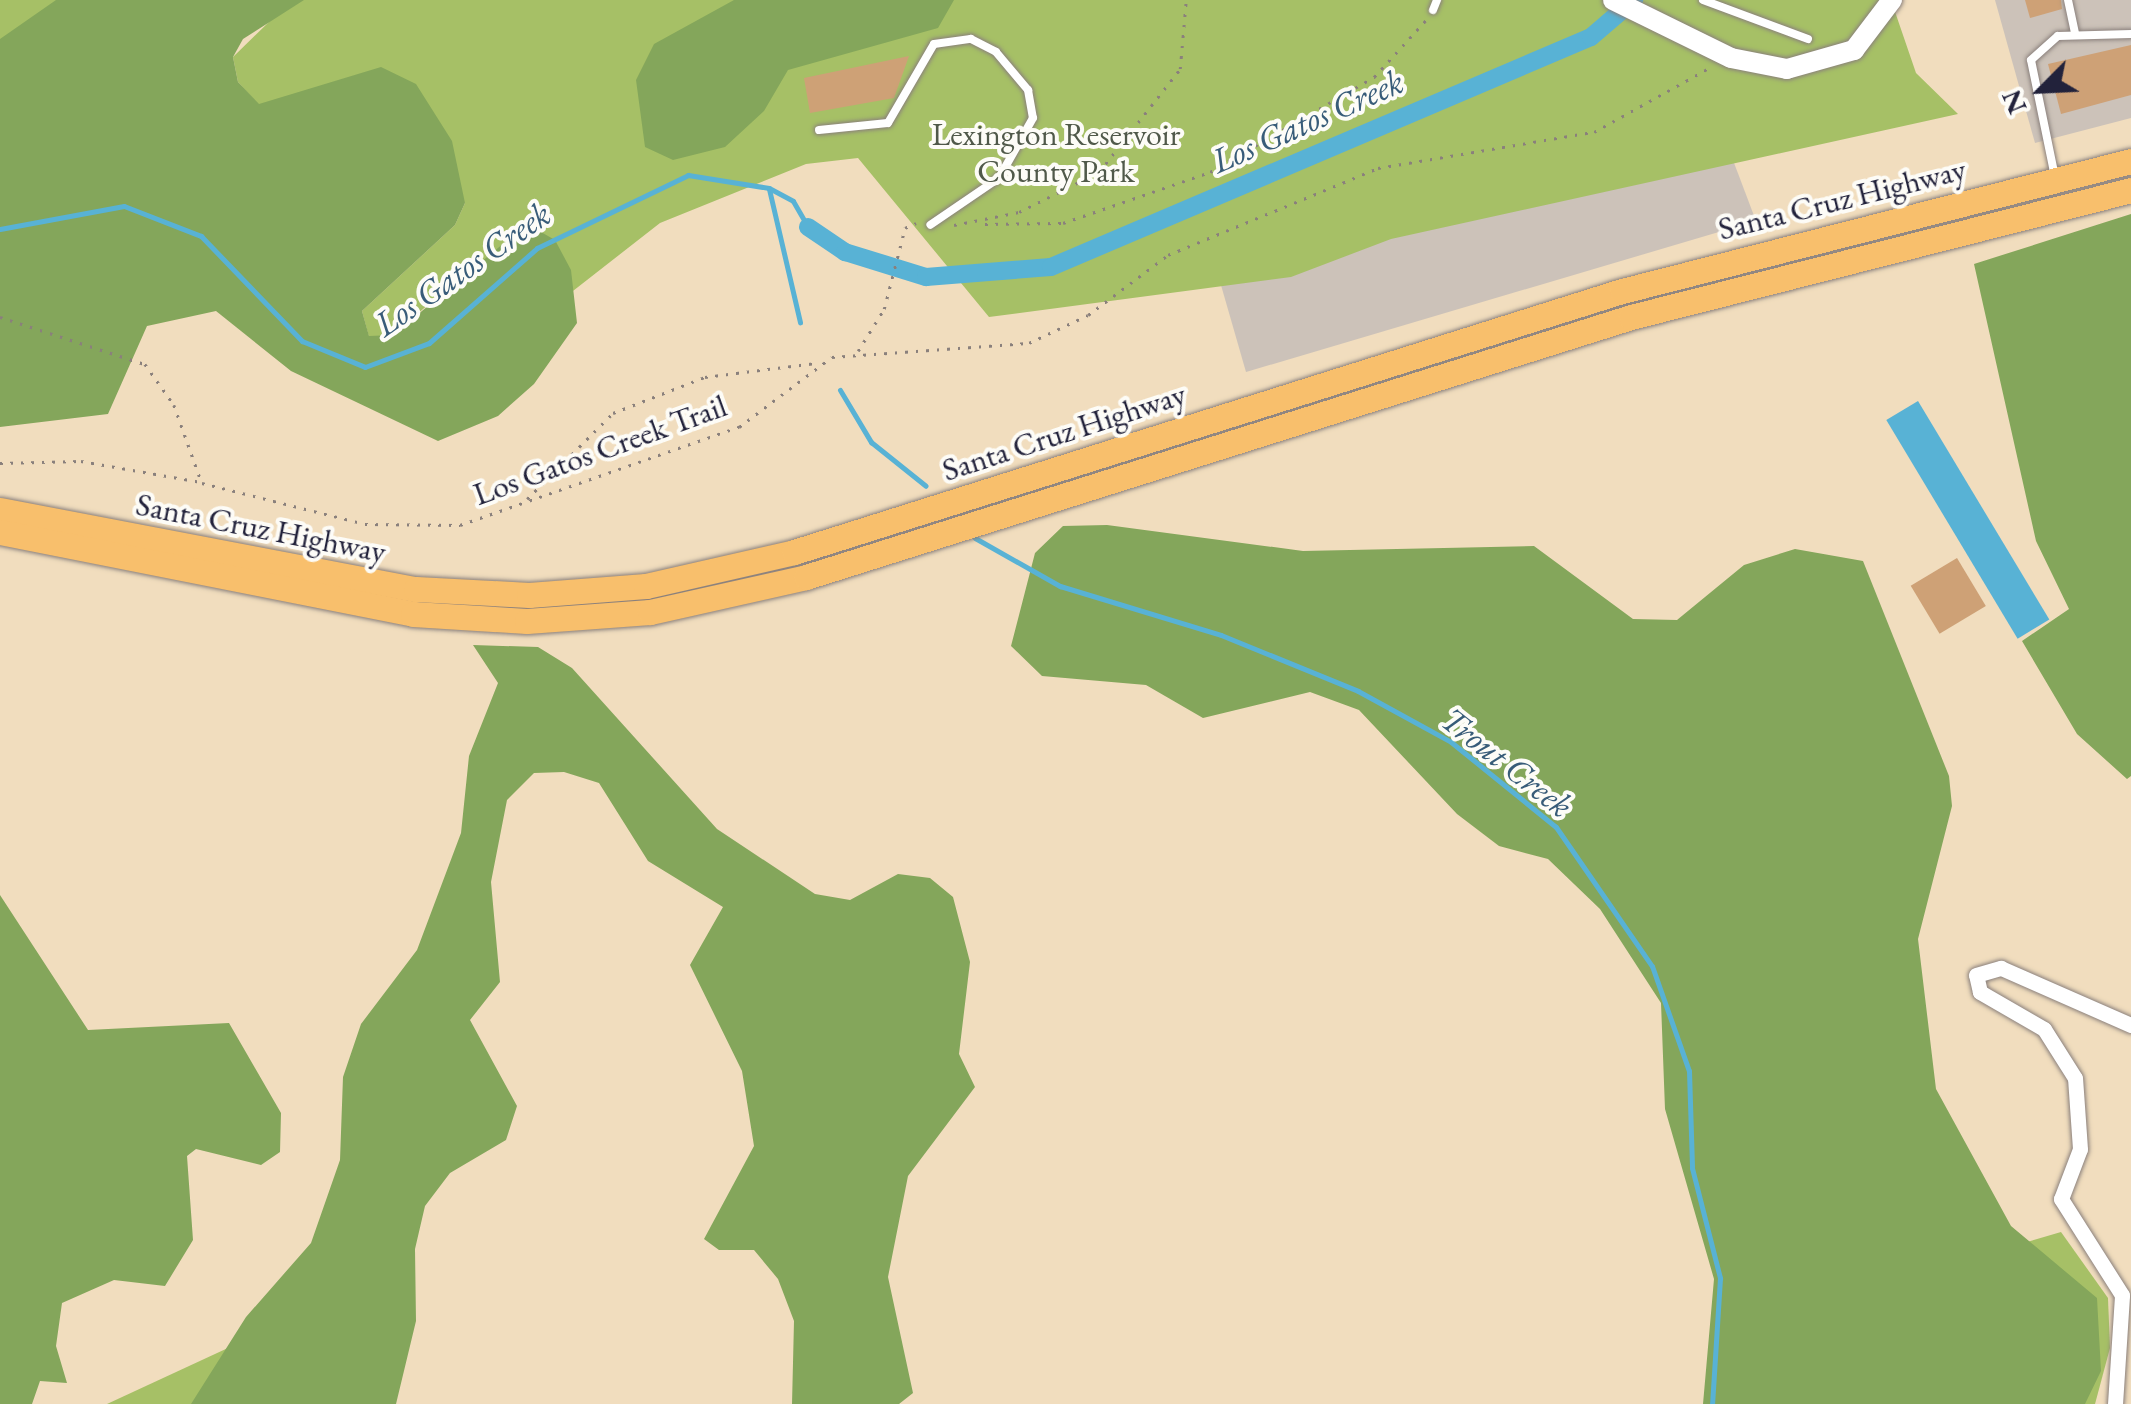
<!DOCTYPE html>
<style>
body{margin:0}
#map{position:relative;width:2131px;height:1404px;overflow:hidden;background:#f1ddbe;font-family:"EB Garamond",serif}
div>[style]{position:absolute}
.industrial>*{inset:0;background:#ccc2b9}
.green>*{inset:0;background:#a6c066}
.forest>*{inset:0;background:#84a65b}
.water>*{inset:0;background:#58b2d5;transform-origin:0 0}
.stream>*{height:5px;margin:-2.5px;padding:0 2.5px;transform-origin:2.5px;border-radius:2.5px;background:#58b2d5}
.canal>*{height:18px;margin:-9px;padding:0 9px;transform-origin:9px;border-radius:9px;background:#58b2d5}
.building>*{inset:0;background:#cea176;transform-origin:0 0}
.path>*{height:2.5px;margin-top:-1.25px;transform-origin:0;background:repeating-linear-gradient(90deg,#8a807c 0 2.5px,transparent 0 10.5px)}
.roads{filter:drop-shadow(0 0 2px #8a807c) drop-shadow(0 0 2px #8a807c)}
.service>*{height:8px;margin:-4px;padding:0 4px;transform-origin:4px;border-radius:4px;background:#fff}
.minor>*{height:15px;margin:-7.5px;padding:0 7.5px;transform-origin:7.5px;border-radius:7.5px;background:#fff}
.tertiary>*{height:20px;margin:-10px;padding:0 10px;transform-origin:10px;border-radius:10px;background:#fff}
.trunk>*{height:25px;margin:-12.5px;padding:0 12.5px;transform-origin:12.5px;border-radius:12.5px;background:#f8bf6c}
span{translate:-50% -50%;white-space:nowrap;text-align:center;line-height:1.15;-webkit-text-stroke:8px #fdfcf7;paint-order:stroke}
.park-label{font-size:32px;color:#50594a}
.street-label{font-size:32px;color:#22223b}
.water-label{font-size:35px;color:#385c79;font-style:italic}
.north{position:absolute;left:1991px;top:40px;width:100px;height:100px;-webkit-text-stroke:8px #fdfcf7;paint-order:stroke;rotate:246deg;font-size:28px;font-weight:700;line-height:40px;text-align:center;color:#22223b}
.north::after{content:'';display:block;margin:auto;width:35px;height:45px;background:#22223b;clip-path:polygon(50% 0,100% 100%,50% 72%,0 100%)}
</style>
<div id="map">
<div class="industrial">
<i style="clip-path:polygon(1995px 0,2131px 0,2131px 118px,2035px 143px)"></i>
<i style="clip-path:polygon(1697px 65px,1756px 221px,1246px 372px,1206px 233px)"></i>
</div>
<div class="green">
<i style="clip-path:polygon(0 0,140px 0,0 67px)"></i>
<i style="clip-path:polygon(225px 0,1891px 0,1916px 73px,1958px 114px,1391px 239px,1291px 277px,989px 317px,858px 158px,806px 164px,660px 223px,555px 305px,460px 277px,393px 335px,369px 337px,362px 311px,455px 225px,465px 203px,259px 105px,238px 82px,233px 57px,271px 20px)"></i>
<i style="clip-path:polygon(2061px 1232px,2108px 1298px,2110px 1348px,2095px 1404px,2067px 1404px,2020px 1244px)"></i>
<i style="clip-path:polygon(299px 1315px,341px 1404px,107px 1404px)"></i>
</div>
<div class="forest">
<i style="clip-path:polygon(56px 0,304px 0,243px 39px,233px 57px,238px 82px,259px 104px,381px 67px,416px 84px,452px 141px,465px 203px,455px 225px,362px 311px,369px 336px,393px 335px,527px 224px,555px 240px,571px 270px,577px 323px,534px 384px,498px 416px,438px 441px,291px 371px,216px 311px,147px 326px,108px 414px,0 427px,0 39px)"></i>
<i style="clip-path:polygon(734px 0,954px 0,938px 28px,788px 70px,764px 111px,725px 147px,673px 160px,645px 147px,636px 80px,654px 44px)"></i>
<i style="clip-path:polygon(2131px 214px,2131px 776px,2127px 779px,2077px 734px,2022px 641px,2069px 609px,2036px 541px,1974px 264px)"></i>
<i style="clip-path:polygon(1107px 525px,1303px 551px,1534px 546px,1633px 619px,1677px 620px,1744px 565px,1795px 549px,1863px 561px,1949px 776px,1952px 806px,1918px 939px,1936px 1089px,2011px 1226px,2097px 1298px,2101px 1371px,2085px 1404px,1703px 1404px,1714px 1279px,1665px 1109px,1661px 1003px,1600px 909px,1548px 859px,1499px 846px,1457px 814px,1359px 710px,1310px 692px,1203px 718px,1146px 685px,1042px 676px,1011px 646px,1035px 553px,1063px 526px)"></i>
<i style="clip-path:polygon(473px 645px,538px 647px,572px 668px,717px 829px,815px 894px,850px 900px,898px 874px,930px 878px,953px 897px,970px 962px,959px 1054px,975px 1087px,908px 1176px,888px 1277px,913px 1393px,899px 1404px,792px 1404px,794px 1321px,778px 1279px,754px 1250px,719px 1250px,704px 1239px,754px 1146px,742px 1071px,690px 965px,723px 907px,648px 861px,599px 783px,564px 772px,534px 773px,507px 800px,491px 882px,500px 982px,470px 1020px,517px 1106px,506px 1140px,450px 1173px,425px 1206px,415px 1249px,416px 1321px,396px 1404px,191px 1404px,246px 1317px,311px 1243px,340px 1160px,343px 1077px,361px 1024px,417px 950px,461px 833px,469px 756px,498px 683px)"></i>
<i style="clip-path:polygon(0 895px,88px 1030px,229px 1023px,281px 1113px,280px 1152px,261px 1165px,196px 1149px,187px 1156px,193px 1240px,165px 1286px,114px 1280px,62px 1303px,56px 1346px,67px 1383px,40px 1381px,32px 1404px,0 1404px)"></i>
</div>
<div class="water">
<i style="left:1918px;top:401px;width:255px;height:37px;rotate:59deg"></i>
</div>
<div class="stream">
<i style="left:769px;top:189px;width:137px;rotate:76.9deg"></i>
<i style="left:0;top:229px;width:126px;rotate:-10.5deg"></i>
<i style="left:124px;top:206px;width:83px;rotate:21.3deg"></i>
<i style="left:201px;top:236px;width:146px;rotate:46.1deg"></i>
<i style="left:302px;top:341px;width:68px;rotate:22.4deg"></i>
<i style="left:365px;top:367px;width:68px;rotate:-20.6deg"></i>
<i style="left:429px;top:343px;width:144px;rotate:-41.3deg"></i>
<i style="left:537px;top:248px;width:168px;rotate:-25.8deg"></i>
<i style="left:688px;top:175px;width:82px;rotate:9.1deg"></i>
<i style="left:769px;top:188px;width:27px;rotate:28deg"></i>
<i style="left:793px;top:201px;width:30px;rotate:60deg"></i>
<i style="left:840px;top:390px;width:61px;rotate:59.2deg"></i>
<i style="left:871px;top:442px;width:70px;rotate:38.7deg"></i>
<i style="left:975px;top:538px;width:98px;rotate:29.5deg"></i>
<i style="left:1060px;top:586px;width:168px;rotate:16.9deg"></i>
<i style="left:1221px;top:635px;width:148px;rotate:22.2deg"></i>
<i style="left:1358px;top:691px;width:106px;rotate:28.7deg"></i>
<i style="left:1451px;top:742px;width:135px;rotate:39deg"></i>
<i style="left:1556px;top:827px;width:169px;rotate:55.4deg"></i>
<i style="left:1652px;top:966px;width:111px;rotate:70.6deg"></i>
<i style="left:1689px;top:1071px;width:97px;rotate:88.2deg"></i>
<i style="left:1692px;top:1168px;width:114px;rotate:75.7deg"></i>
<i style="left:1720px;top:1278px;width:126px;rotate:93.6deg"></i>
</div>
<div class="canal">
<i style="left:808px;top:227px;width:45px;rotate:34deg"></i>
<i style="left:845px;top:252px;width:85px;rotate:17.2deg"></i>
<i style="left:926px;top:277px;width:125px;rotate:-4.6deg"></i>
<i style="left:1051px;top:267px;width:587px;rotate:-23.07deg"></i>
<i style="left:1591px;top:37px;width:57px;rotate:-40.7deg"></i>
</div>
<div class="building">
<i style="clip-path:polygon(2025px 0,2061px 0,2062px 9px,2030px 18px)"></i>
<i style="clip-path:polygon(2131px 45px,2131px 95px,2061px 114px,2048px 64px)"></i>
<i style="clip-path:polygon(909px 56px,894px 98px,810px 113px,804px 78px)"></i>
<i style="left:1957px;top:558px;width:56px;height:54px;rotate:59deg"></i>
</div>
<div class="path">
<i style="left:985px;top:224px;width:78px;rotate:-0.7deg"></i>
<i style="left:1063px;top:223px;width:156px;rotate:-19.1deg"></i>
<i style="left:1210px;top:172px;width:190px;rotate:-30.1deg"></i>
<i style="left:1374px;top:77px;width:77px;rotate:-47.6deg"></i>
<i style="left:954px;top:225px;width:66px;rotate:-11.3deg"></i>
<i style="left:1019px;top:212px;width:89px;rotate:-26.6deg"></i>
<i style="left:1099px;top:172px;width:131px;rotate:-51.8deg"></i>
<i style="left:1180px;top:69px;width:69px;rotate:-85deg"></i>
<i style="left:0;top:317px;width:152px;rotate:18deg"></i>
<i style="left:145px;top:364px;width:50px;rotate:54.7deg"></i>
<i style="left:174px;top:405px;width:83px;rotate:70.3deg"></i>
<i style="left:202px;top:483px;width:168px;rotate:14.1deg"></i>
<i style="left:365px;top:524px;width:95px;rotate:0.6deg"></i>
<i style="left:460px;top:525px;width:296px;rotate:-19.4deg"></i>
<i style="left:739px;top:427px;width:116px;rotate:-37deg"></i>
<i style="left:832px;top:357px;width:197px;rotate:-4.1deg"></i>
<i style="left:1029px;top:343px;width:65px;rotate:-25.4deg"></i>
<i style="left:1088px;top:315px;width:100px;rotate:-36.9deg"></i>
<i style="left:1168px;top:255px;width:227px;rotate:-22.5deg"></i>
<i style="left:1378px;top:168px;width:219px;rotate:-9.5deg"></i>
<i style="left:1594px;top:132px;width:132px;rotate:-29.1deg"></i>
<i style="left:858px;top:351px;width:49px;rotate:-58.2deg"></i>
<i style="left:884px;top:309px;width:84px;rotate:-75.5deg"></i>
<i style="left:905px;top:228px;width:12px;rotate:-24deg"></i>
<i style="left:0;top:463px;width:81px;rotate:-1.4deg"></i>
<i style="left:81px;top:461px;width:122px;rotate:9.9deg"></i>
<i style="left:527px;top:499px;width:122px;rotate:-45deg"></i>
<i style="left:613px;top:413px;width:99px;rotate:-21.4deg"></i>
<i style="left:705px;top:377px;width:112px;rotate:-7.2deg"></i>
</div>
<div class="roads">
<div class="service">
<i style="left:1703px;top:0;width:112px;rotate:20.4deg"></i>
<i style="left:2068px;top:0;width:35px;rotate:78deg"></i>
<i style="left:1433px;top:10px;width:11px;rotate:-68deg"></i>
<i style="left:819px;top:130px;width:69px;rotate:-5.8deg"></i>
<i style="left:888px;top:123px;width:91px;rotate:-59.8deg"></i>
<i style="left:934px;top:44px;width:37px;rotate:-8deg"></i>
<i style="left:971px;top:39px;width:28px;rotate:27deg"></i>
<i style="left:996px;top:52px;width:50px;rotate:49.9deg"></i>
<i style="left:1028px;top:90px;width:28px;rotate:80deg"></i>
<i style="left:1033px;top:118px;width:69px;rotate:119.5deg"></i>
<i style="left:999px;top:178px;width:83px;rotate:145.7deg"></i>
<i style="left:2055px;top:177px;width:119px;rotate:-101.6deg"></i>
<i style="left:2031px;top:60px;width:36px;rotate:-42deg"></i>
<i style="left:2058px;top:36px;width:73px;rotate:-1.6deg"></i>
</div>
<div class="minor">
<i style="left:2115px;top:1404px;width:109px;rotate:-86.3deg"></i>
<i style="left:2122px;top:1295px;width:114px;rotate:-122.4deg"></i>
<i style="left:2061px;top:1199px;width:53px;rotate:-69.2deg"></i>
<i style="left:2080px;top:1149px;width:71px;rotate:-94deg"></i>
<i style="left:2075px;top:1078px;width:58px;rotate:-122.3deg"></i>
<i style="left:2044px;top:1029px;width:74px;rotate:-150deg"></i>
<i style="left:1980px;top:992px;width:17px;rotate:-103deg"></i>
<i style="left:1976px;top:975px;width:26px;rotate:-16deg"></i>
<i style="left:2001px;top:968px;width:142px;rotate:23.7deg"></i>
</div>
<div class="tertiary">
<i style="left:1613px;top:0;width:131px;rotate:26.2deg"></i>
<i style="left:1731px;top:58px;width:57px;rotate:11.1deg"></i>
<i style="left:1787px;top:69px;width:70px;rotate:-15.8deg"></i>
<i style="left:1854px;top:50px;width:63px;rotate:-52.8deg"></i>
</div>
<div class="trunk">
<i style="left:0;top:510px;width:423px;rotate:10.8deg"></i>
<i style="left:416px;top:589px;width:113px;rotate:3deg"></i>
<i style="left:529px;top:595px;width:117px;rotate:-4.4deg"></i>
<i style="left:646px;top:586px;width:152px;rotate:-12.9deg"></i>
<i style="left:794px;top:552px;width:868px;rotate:-17.5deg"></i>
<i style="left:1622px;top:291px;width:525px;rotate:-14.33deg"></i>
<i style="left:0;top:532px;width:421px;rotate:11.2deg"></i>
<i style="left:413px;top:614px;width:114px;rotate:3.5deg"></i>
<i style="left:527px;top:621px;width:123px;rotate:-4.2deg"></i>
<i style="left:650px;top:612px;width:160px;rotate:-12.6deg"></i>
<i style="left:806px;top:577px;width:865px;rotate:-17.49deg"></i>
<i style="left:1631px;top:317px;width:516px;rotate:-14.25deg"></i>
</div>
</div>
<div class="park-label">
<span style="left:1056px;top:153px">Lexington Reservoir<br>County Park</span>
</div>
<div class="street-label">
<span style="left:1842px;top:199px;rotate:-14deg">Santa Cruz Highway</span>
<span style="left:1064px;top:432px;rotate:-18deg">Santa Cruz Highway</span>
<span style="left:600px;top:450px;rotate:-20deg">Los Gatos Creek Trail</span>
<span style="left:261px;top:528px;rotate:11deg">Santa Cruz Highway</span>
</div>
<div class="water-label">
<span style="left:1307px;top:121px;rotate:-24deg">Los Gatos Creek</span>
<span style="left:462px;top:269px;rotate:-35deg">Los Gatos Creek</span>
<span style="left:1507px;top:762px;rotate:38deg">Trout Creek</span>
</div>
<div class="north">N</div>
</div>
